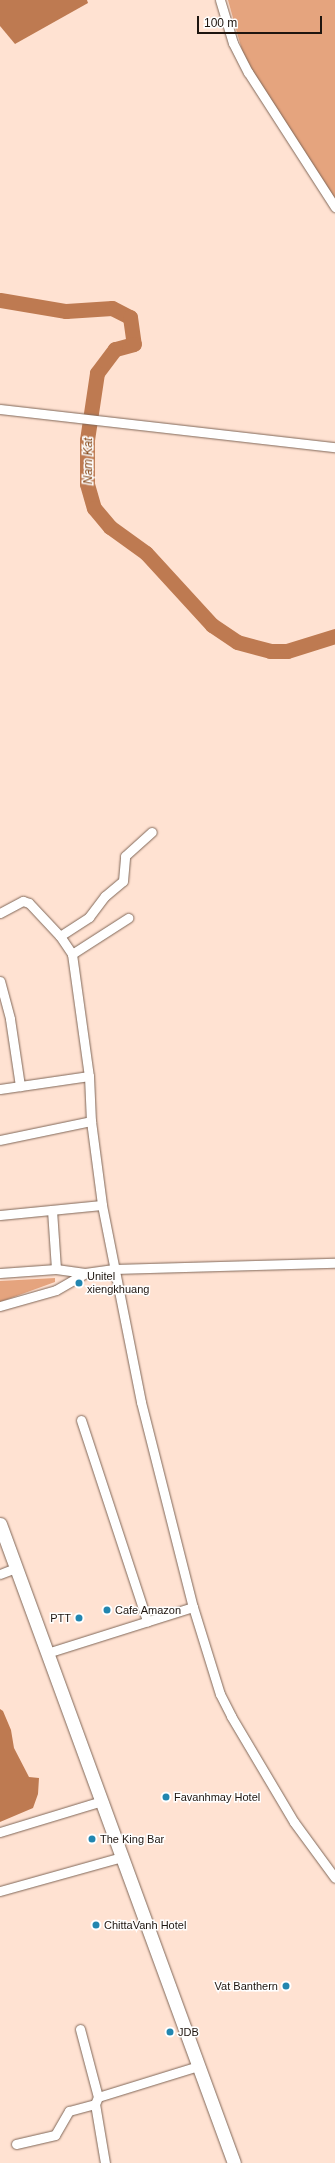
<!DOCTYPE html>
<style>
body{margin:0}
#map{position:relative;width:335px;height:2163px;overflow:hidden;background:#ffe2d2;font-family:Arial,sans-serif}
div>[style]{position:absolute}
.green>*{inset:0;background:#e5a47e}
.water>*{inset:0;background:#be7a51}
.river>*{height:15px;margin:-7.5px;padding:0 7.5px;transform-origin:7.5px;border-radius:7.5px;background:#be7a51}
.roads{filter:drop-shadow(0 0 1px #806758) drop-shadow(0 0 1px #806758)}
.minor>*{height:9px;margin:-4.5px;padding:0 4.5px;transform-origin:4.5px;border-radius:4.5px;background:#fff}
.highway>*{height:13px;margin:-6.5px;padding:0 6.5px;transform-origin:6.5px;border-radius:6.5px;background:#fff}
.dots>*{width:11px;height:11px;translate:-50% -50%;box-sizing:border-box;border:2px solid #fff;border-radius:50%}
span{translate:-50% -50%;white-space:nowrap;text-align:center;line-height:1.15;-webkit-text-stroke:3px #fff;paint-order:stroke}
.poi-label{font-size:11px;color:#1e150f}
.left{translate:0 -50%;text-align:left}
.right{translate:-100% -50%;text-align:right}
.water-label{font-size:12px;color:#814111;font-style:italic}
.scale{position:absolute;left:197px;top:16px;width:125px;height:18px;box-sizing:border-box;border:2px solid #1e150f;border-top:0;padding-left:5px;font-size:12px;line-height:14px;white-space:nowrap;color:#1e150f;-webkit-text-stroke:3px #fff;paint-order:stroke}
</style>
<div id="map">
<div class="green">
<i style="clip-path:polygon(228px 0,335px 0,335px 207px,248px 72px)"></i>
<i style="clip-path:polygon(55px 1278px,55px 1282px,0 1302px,0 1281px)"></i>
</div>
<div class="water">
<i style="clip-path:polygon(0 0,87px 0,88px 3px,15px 44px,0 26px)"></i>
<i style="clip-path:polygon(0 1709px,3px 1711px,11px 1730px,14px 1748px,29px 1777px,39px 1778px,38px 1794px,33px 1808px,0 1822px)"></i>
</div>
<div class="river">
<i style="left:0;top:300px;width:67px;rotate:9.5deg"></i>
<i style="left:66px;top:311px;width:46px;rotate:-3.7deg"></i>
<i style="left:112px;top:308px;width:20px;rotate:27deg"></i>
<i style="left:130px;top:317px;width:27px;rotate:82deg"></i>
<i style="left:134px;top:344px;width:20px;rotate:165deg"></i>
<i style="left:115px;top:349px;width:30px;rotate:127deg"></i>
<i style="left:97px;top:373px;width:68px;rotate:98.5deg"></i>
<i style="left:87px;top:440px;width:44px;rotate:90deg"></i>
<i style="left:87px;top:484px;width:25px;rotate:74deg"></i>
<i style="left:94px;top:508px;width:25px;rotate:50deg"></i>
<i style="left:110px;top:527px;width:44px;rotate:35.8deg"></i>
<i style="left:146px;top:553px;width:98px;rotate:47.5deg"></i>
<i style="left:212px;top:625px;width:30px;rotate:34deg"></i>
<i style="left:237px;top:642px;width:34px;rotate:15deg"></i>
<i style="left:270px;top:651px;width:17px"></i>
<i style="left:287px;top:651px;width:50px;rotate:-17.4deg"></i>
</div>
<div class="roads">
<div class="minor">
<i style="left:220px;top:0;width:45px;rotate:73.2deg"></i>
<i style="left:233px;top:43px;width:33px;rotate:63deg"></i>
<i style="left:248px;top:72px;width:161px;rotate:57.2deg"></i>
<i style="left:0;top:409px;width:337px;rotate:6.5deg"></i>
<i style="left:0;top:913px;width:26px;rotate:-28deg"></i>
<i style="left:23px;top:901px;width:6px;rotate:18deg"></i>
<i style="left:29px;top:903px;width:45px;rotate:46.8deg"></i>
<i style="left:60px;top:936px;width:22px;rotate:56deg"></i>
<i style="left:72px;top:954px;width:123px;rotate:82.1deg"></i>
<i style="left:89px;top:1076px;width:45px;rotate:87.5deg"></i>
<i style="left:91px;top:1121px;width:85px;rotate:82.5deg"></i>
<i style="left:102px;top:1205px;width:201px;rotate:78.8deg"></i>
<i style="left:141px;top:1402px;width:211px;rotate:75.8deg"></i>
<i style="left:193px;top:1607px;width:91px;rotate:72.8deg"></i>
<i style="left:220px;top:1694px;width:25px;rotate:63deg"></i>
<i style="left:231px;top:1716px;width:123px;rotate:59.3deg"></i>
<i style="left:294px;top:1822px;width:69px;rotate:53.8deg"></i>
<i style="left:60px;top:936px;width:35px;rotate:-33deg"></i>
<i style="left:89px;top:917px;width:26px;rotate:-53deg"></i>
<i style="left:105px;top:896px;width:23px;rotate:-40deg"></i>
<i style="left:123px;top:881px;width:25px;rotate:-85deg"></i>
<i style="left:125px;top:856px;width:36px;rotate:-42deg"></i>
<i style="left:72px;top:954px;width:67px;rotate:-32.7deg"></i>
<i style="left:0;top:981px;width:39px;rotate:75deg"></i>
<i style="left:10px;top:1019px;width:68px;rotate:81.5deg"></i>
<i style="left:0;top:1089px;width:90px;rotate:-8.3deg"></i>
<i style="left:0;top:1140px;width:93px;rotate:-11.8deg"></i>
<i style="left:52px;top:1210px;width:59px;rotate:86.1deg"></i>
<i style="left:0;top:1215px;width:102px;rotate:-5.6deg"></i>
<i style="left:0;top:1273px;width:56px;rotate:-4.1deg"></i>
<i style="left:56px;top:1269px;width:29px;rotate:8deg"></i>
<i style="left:85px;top:1273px;width:29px;rotate:-8deg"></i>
<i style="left:114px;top:1269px;width:221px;rotate:-1.6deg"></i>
<i style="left:0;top:1306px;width:58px;rotate:-15.9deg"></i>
<i style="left:56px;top:1290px;width:34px;rotate:-30deg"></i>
<i style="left:81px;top:1420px;width:212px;rotate:71.8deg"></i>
<i style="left:0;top:1574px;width:17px;rotate:-21deg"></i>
<i style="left:47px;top:1653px;width:153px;rotate:-17.5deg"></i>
<i style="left:0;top:1832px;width:107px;rotate:-16.9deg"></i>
<i style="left:0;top:1891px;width:127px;rotate:-15.6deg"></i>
<i style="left:80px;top:2029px;width:70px;rotate:75.2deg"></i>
<i style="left:16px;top:2144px;width:40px;rotate:-13deg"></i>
<i style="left:55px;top:2135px;width:28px;rotate:-60deg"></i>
<i style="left:69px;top:2111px;width:27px;rotate:-15deg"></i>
<i style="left:105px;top:2163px;width:60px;rotate:-99.6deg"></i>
<i style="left:95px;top:2104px;width:8px;rotate:-67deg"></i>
<i style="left:98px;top:2097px;width:105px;rotate:-17.2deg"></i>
</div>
<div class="highway">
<i style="left:0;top:1524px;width:680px;rotate:69.89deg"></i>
</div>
</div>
<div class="dots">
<i style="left:79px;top:1283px;background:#2286b0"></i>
<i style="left:107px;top:1610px;background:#2286b0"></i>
<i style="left:79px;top:1618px;background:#2286b0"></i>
<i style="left:166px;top:1797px;background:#2286b0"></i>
<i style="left:92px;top:1839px;background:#2286b0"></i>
<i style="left:96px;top:1925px;background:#2286b0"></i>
<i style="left:286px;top:1986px;background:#2286b0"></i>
<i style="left:170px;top:2032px;background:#2286b0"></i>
</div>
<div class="poi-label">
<span class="left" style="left:87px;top:1283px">Unitel<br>xiengkhuang</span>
<span class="left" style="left:115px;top:1610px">Cafe Amazon</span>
<span class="right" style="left:71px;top:1618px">PTT</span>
<span class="left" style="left:174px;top:1797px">Favanhmay Hotel</span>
<span class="left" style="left:100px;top:1839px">The King Bar</span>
<span class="left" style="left:104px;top:1925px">ChittaVanh Hotel</span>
<span class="right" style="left:278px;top:1986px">Vat Banthern</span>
<span class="left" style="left:178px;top:2032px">JDB</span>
</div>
<div class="water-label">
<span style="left:89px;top:461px;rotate:-90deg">Nam Kat</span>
</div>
<div class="scale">100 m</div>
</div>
